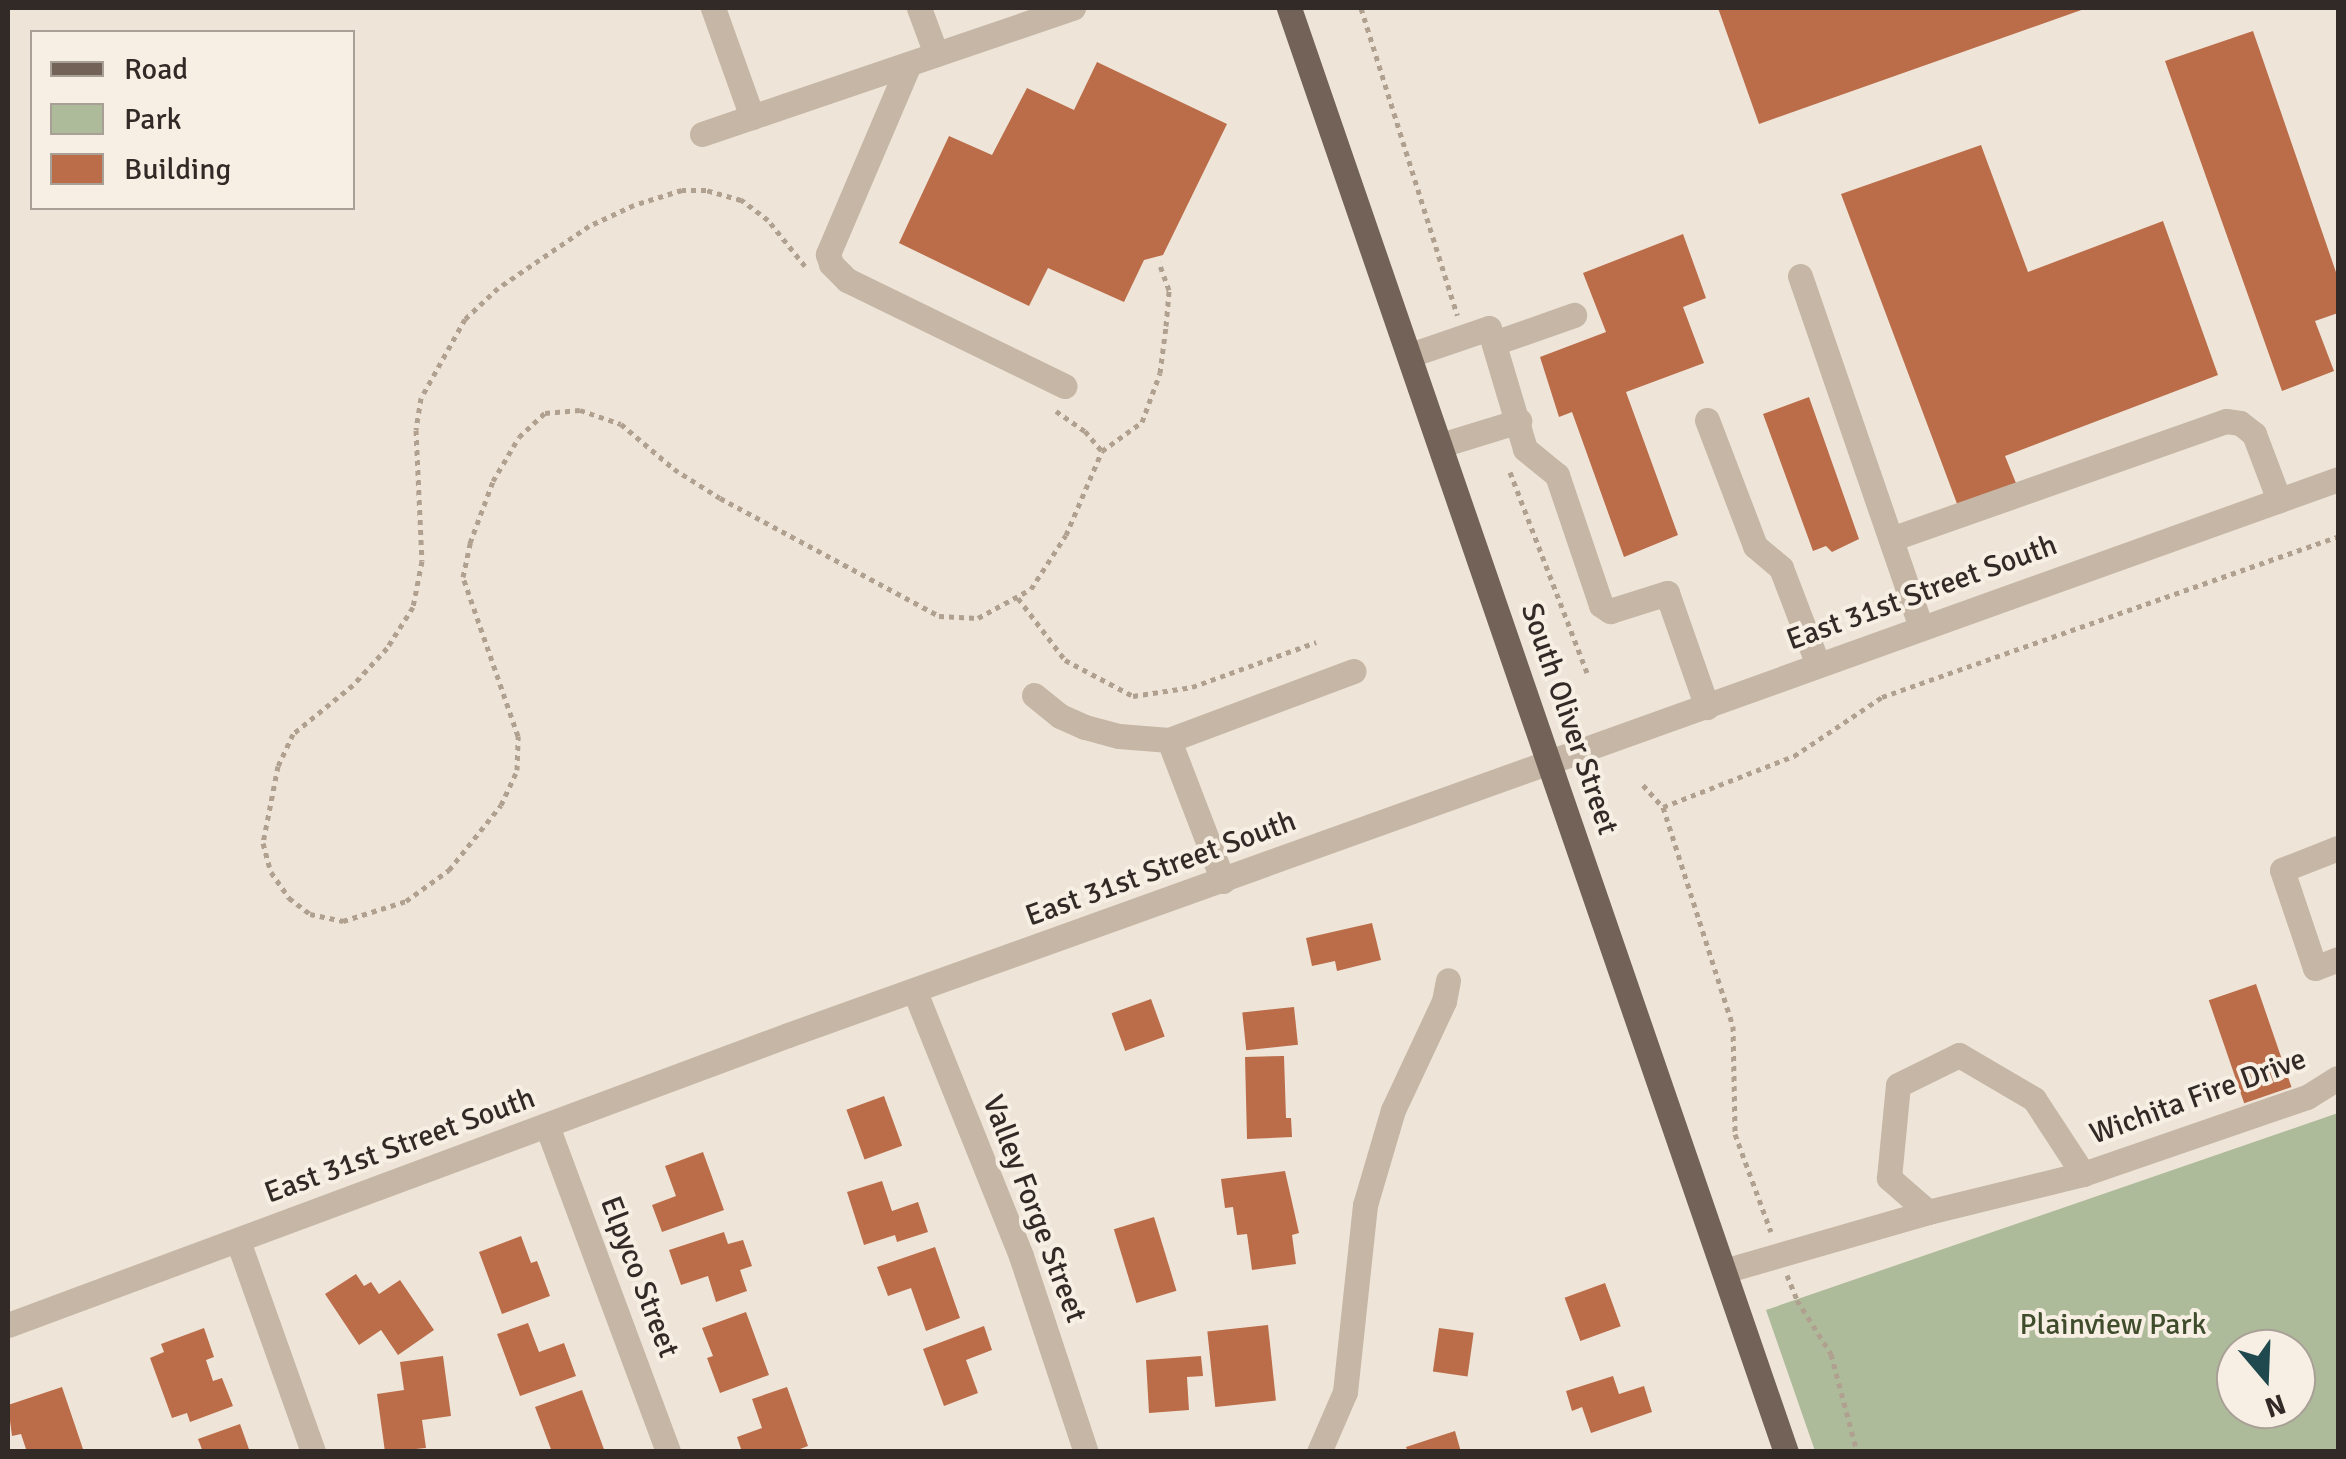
<!DOCTYPE html>
<style>
body{margin:0}
#map{position:relative;width:2346px;height:1459px;overflow:hidden;background:#eee5d8;font-family:Signika,sans-serif}
div>[style]{position:absolute}
.green>*{inset:0;background:#aebb9a}
.building>*{inset:0;background:#bb6c49;transform-origin:0 0}
.path>*{height:5px;margin-top:-2.5px;transform-origin:0;background:repeating-linear-gradient(90deg,#b0a090 0 5px,transparent 0 10px)}
.minor>*{height:25px;margin:-12.5px;padding:0 12.5px;transform-origin:12.5px;border-radius:12.5px;background:#c5b6a5}
.major>*{height:25px;margin:-12.5px;padding:0 12.5px;transform-origin:12.5px;border-radius:12.5px;background:#726258}
span{translate:-50% -50%;white-space:nowrap;text-align:center;line-height:1.15;-webkit-text-stroke:8px #f7efe3;paint-order:stroke}
.street-label{font-size:30px;color:#312a26}
.park-label{font-size:30px;color:#3f4d2c}
.frame{position:absolute;inset:0;border:10px solid #312a26;pointer-events:none}
.legend{position:absolute;left:30px;top:30px;width:325px;height:180px;box-sizing:border-box;background:#f7efe3;border:2px solid #a8a097;margin:0;padding:12px 18px;list-style:none;font-size:30px;color:#312a26}
.legend li{display:flex;align-items:center;gap:20px;height:50px}
.legend b{width:50px;border:2px solid #a8a097}
.north{position:absolute;left:2216px;top:1329px;width:100px;height:100px;box-sizing:border-box;background:#f7efe3;border:2px solid #a8a097;border-radius:50%;rotate:161deg;font-size:28px;font-weight:700;line-height:40px;text-align:center;color:#312a26}
.north::after{content:'';display:block;margin:auto;width:35px;height:45px;background:#1f494f;clip-path:polygon(50% 0,100% 100%,50% 72%,0 100%)}
</style>
<div id="map">
<div class="green">
<i style="clip-path:polygon(evenodd,2338px 1113px,2338px 1451px,1815px 1451px,1766px 1310px,2338px 1113px,2236px 1349px,2296px 1349px,2296px 1409px,2236px 1409px,2236px 1349px)"></i>
</div>
<div class="building">
<i style="clip-path:polygon(1718px 8px,2087px 8px,1759px 124px)"></i>
<i style="clip-path:polygon(2253px 31px,2338px 278px,2338px 313px,2315px 321px,2334px 371px,2282px 391px,2165px 61px)"></i>
<i style="clip-path:polygon(1097px 62px,1227px 124px,1163px 255px,1144px 260px,1124px 302px,1048px 268px,1029px 306px,899px 243px,949px 136px,992px 155px,1027px 88px,1074px 110px)"></i>
<i style="clip-path:polygon(1981px 145px,2028px 272px,2163px 221px,2218px 375px,2005px 456px,2018px 488px,1959px 509px,1841px 194px)"></i>
<i style="clip-path:polygon(1683px 234px,1706px 298px,1683px 307px,1704px 363px,1626px 392px,1678px 535px,1624px 557px,1572px 412px,1559px 417px,1540px 357px,1606px 332px,1583px 273px)"></i>
<i style="clip-path:polygon(1809px 397px,1859px 539px,1832px 552px,1826px 546px,1813px 551px,1763px 414px)"></i>
<i style="clip-path:polygon(1372px 923px,1381px 960px,1337px 971px,1335px 961px,1312px 966px,1306px 938px)"></i>
<i style="left:2256px;top:984px;width:109px;height:50px;rotate:71deg"></i>
<i style="left:1151px;top:999px;width:40px;height:42px;rotate:70deg"></i>
<i style="left:1294px;top:1007px;width:38px;height:52px;rotate:84deg"></i>
<i style="clip-path:polygon(1284px 1056px,1286px 1118px,1291px 1118px,1292px 1137px,1247px 1139px,1245px 1057px)"></i>
<i style="left:884px;top:1096px;width:53px;height:40px;rotate:70deg"></i>
<i style="clip-path:polygon(703px 1152px,724px 1210px,662px 1232px,652px 1205px,676px 1196px,665px 1166px)"></i>
<i style="clip-path:polygon(1285px 1171px,1299px 1233px,1292px 1235px,1296px 1264px,1252px 1270px,1247px 1234px,1237px 1235px,1233px 1207px,1225px 1208px,1221px 1179px)"></i>
<i style="clip-path:polygon(882px 1181px,892px 1211px,918px 1202px,928px 1232px,897px 1242px,895px 1235px,864px 1245px,847px 1192px)"></i>
<i style="left:1154px;top:1217px;width:77px;height:42px;rotate:73deg"></i>
<i style="clip-path:polygon(724px 1232px,728px 1244px,743px 1240px,752px 1266px,740px 1270px,747px 1291px,716px 1302px,708px 1276px,681px 1285px,669px 1250px)"></i>
<i style="clip-path:polygon(521px 1236px,531px 1263px,537px 1261px,550px 1296px,502px 1314px,479px 1252px)"></i>
<i style="clip-path:polygon(935px 1247px,960px 1318px,926px 1331px,911px 1288px,888px 1296px,877px 1267px)"></i>
<i style="clip-path:polygon(356px 1274px,364px 1286px,371px 1282px,379px 1294px,400px 1280px,434px 1330px,398px 1355px,381px 1330px,359px 1345px,325px 1294px)"></i>
<i style="left:1605px;top:1283px;width:46px;height:43px;rotate:70deg"></i>
<i style="clip-path:polygon(746px 1312px,769px 1375px,720px 1393px,707px 1358px,713px 1356px,702px 1328px)"></i>
<i style="clip-path:polygon(528px 1323px,539px 1352px,564px 1343px,576px 1376px,520px 1396px,497px 1334px)"></i>
<i style="left:1268px;top:1325px;width:76px;height:61px;rotate:84deg"></i>
<i style="clip-path:polygon(984px 1326px,992px 1350px,966px 1360px,978px 1393px,944px 1406px,923px 1349px)"></i>
<i style="clip-path:polygon(204px 1328px,214px 1357px,206px 1360px,213px 1381px,222px 1378px,233px 1406px,190px 1422px,187px 1413px,172px 1418px,150px 1358px,164px 1352px,161px 1344px)"></i>
<i style="left:1439px;top:1328px;width:35px;height:44px;rotate:8deg"></i>
<i style="clip-path:polygon(443px 1356px,451px 1416px,422px 1420px,426px 1448px,385px 1452px,377px 1394px,404px 1390px,400px 1362px)"></i>
<i style="clip-path:polygon(1201px 1356px,1203px 1376px,1187px 1377px,1189px 1410px,1149px 1413px,1146px 1360px)"></i>
<i style="clip-path:polygon(1613px 1376px,1619px 1394px,1644px 1386px,1652px 1412px,1591px 1433px,1582px 1407px,1572px 1411px,1566px 1391px)"></i>
<i style="clip-path:polygon(62px 1387px,84px 1452px,27px 1452px,21px 1434px,12px 1436px,8px 1405px)"></i>
<i style="clip-path:polygon(787px 1387px,808px 1446px,792px 1452px,742px 1452px,737px 1437px,762px 1428px,752px 1399px)"></i>
<i style="clip-path:polygon(582px 1390px,605px 1452px,552px 1452px,535px 1407px)"></i>
<i style="clip-path:polygon(240px 1424px,250px 1452px,203px 1452px,198px 1439px)"></i>
<i style="clip-path:polygon(1455px 1431px,1461px 1452px,1408px 1452px,1406px 1447px)"></i>
</div>
<div class="path">
<i style="left:1361px;top:8px;width:322px;rotate:72.6deg"></i>
<i style="left:805px;top:266px;width:59px;rotate:-128.8deg"></i>
<i style="left:768px;top:220px;width:34px;rotate:-143deg"></i>
<i style="left:741px;top:200px;width:36px;rotate:-164deg"></i>
<i style="left:706px;top:190px;width:24px;rotate:180deg"></i>
<i style="left:682px;top:190px;width:50px;rotate:162.6deg"></i>
<i style="left:634px;top:205px;width:50px;rotate:155deg"></i>
<i style="left:589px;top:226px;width:110px;rotate:145.7deg"></i>
<i style="left:498px;top:288px;width:45px;rotate:136.8deg"></i>
<i style="left:465px;top:319px;width:90px;rotate:119.1deg"></i>
<i style="left:421px;top:398px;width:32px;rotate:99deg"></i>
<i style="left:416px;top:430px;width:131px;rotate:87.4deg"></i>
<i style="left:422px;top:561px;width:47px;rotate:101.1deg"></i>
<i style="left:413px;top:607px;width:49px;rotate:122.4deg"></i>
<i style="left:387px;top:648px;width:50px;rotate:132.6deg"></i>
<i style="left:353px;top:685px;width:77px;rotate:140.8deg"></i>
<i style="left:293px;top:734px;width:35px;rotate:115deg"></i>
<i style="left:278px;top:766px;width:78px;rotate:101deg"></i>
<i style="left:263px;top:843px;width:30px;rotate:75deg"></i>
<i style="left:271px;top:872px;width:32px;rotate:55deg"></i>
<i style="left:289px;top:898px;width:26px;rotate:37deg"></i>
<i style="left:310px;top:914px;width:34px;rotate:12deg"></i>
<i style="left:343px;top:921px;width:66px;rotate:-17.6deg"></i>
<i style="left:406px;top:901px;width:53px;rotate:-35.8deg"></i>
<i style="left:449px;top:870px;width:83px;rotate:-51.3deg"></i>
<i style="left:501px;top:805px;width:38px;rotate:-65deg"></i>
<i style="left:517px;top:770px;width:34px;rotate:-88deg"></i>
<i style="left:518px;top:736px;width:168px;rotate:-109.1deg"></i>
<i style="left:463px;top:577px;width:35px;rotate:-78deg"></i>
<i style="left:470px;top:543px;width:66px;rotate:-69.6deg"></i>
<i style="left:493px;top:481px;width:51px;rotate:-59.4deg"></i>
<i style="left:519px;top:437px;width:35px;rotate:-43deg"></i>
<i style="left:545px;top:413px;width:35px;rotate:-5deg"></i>
<i style="left:580px;top:410px;width:43px;rotate:18.9deg"></i>
<i style="left:621px;top:424px;width:70px;rotate:40.3deg"></i>
<i style="left:674px;top:469px;width:54px;rotate:32.2deg"></i>
<i style="left:720px;top:498px;width:249px;rotate:28.3deg"></i>
<i style="left:939px;top:616px;width:39px;rotate:3deg"></i>
<i style="left:978px;top:618px;width:60px;rotate:-28.7deg"></i>
<i style="left:1031px;top:589px;width:64px;rotate:-57.1deg"></i>
<i style="left:1066px;top:535px;width:91px;rotate:-66.8deg"></i>
<i style="left:1056px;top:411px;width:35px;rotate:35deg"></i>
<i style="left:1085px;top:431px;width:26px;rotate:50deg"></i>
<i style="left:1102px;top:451px;width:49px;rotate:-35.9deg"></i>
<i style="left:1142px;top:422px;width:52px;rotate:-69.8deg"></i>
<i style="left:1160px;top:373px;width:47px;rotate:-82.7deg"></i>
<i style="left:1166px;top:326px;width:36px;rotate:-85deg"></i>
<i style="left:1169px;top:290px;width:30px;rotate:-110deg"></i>
<i style="left:1510px;top:472px;width:215px;rotate:69deg"></i>
<i style="left:1018px;top:598px;width:78px;rotate:52.8deg"></i>
<i style="left:1065px;top:660px;width:77px;rotate:27.9deg"></i>
<i style="left:1133px;top:696px;width:60px;rotate:-8.7deg"></i>
<i style="left:1192px;top:687px;width:132px;rotate:-19.9deg"></i>
<i style="left:1643px;top:785px;width:30px;rotate:48deg"></i>
<i style="left:1663px;top:807px;width:141px;rotate:-21.3deg"></i>
<i style="left:1794px;top:756px;width:106px;rotate:-33.8deg"></i>
<i style="left:1882px;top:697px;width:484px;rotate:-19.4deg"></i>
<i style="left:1663px;top:807px;width:230px;rotate:72.3deg"></i>
<i style="left:1733px;top:1026px;width:108px;rotate:88.9deg"></i>
<i style="left:1735px;top:1134px;width:104px;rotate:69.8deg"></i>
<i style="left:1787px;top:1275px;width:27px;rotate:68deg"></i>
<i style="left:1797px;top:1300px;width:64px;rotate:57.8deg"></i>
<i style="left:1831px;top:1354px;width:101px;rotate:75.1deg"></i>
</div>
<div class="minor">
<i style="left:713px;top:8px;width:116px;rotate:70.3deg"></i>
<i style="left:919px;top:8px;width:49px;rotate:69.7deg"></i>
<i style="left:909px;top:64px;width:207px;rotate:113.1deg"></i>
<i style="left:828px;top:254px;width:10px;rotate:73deg"></i>
<i style="left:831px;top:264px;width:23px;rotate:45deg"></i>
<i style="left:847px;top:280px;width:242px;rotate:26deg"></i>
<i style="left:702px;top:134px;width:392px;rotate:-18.8deg"></i>
<i style="left:1800px;top:276px;width:371px;rotate:71deg"></i>
<i style="left:1494px;top:343px;width:85px;rotate:-19.3deg"></i>
<i style="left:1410px;top:355px;width:83px;rotate:-18.9deg"></i>
<i style="left:1489px;top:328px;width:126px;rotate:73.4deg"></i>
<i style="left:1525px;top:449px;width:41px;rotate:39.1deg"></i>
<i style="left:1557px;top:475px;width:137px;rotate:71.3deg"></i>
<i style="left:1601px;top:605px;width:11px;rotate:34deg"></i>
<i style="left:1610px;top:611px;width:60px;rotate:-17.5deg"></i>
<i style="left:1667px;top:593px;width:121px;rotate:70.7deg"></i>
<i style="left:1707px;top:420px;width:135px;rotate:69.1deg"></i>
<i style="left:1755px;top:546px;width:34px;rotate:40deg"></i>
<i style="left:1781px;top:568px;width:104px;rotate:69.1deg"></i>
<i style="left:1441px;top:445px;width:82px;rotate:-17.1deg"></i>
<i style="left:1891px;top:539px;width:355px;rotate:-19.4deg"></i>
<i style="left:2226px;top:421px;width:14px;rotate:8deg"></i>
<i style="left:2240px;top:423px;width:18px;rotate:38deg"></i>
<i style="left:2254px;top:434px;width:71px;rotate:69.3deg"></i>
<i style="left:1034px;top:695px;width:33px;rotate:39deg"></i>
<i style="left:1060px;top:716px;width:27px;rotate:24deg"></i>
<i style="left:1085px;top:727px;width:35px;rotate:15deg"></i>
<i style="left:1119px;top:736px;width:50px;rotate:4.6deg"></i>
<i style="left:2338px;top:848px;width:60px;rotate:158.6deg"></i>
<i style="left:2282px;top:870px;width:103px;rotate:71.4deg"></i>
<i style="left:2315px;top:968px;width:25px;rotate:-21deg"></i>
<i style="left:1223px;top:881px;width:151px;rotate:-111deg"></i>
<i style="left:1169px;top:740px;width:197px;rotate:-20.5deg"></i>
<i style="left:915px;top:992px;width:284px;rotate:68.1deg"></i>
<i style="left:1021px;top:1256px;width:206px;rotate:71.7deg"></i>
<i style="left:547px;top:1126px;width:348px;rotate:69.6deg"></i>
<i style="left:1928px;top:1212px;width:160px;rotate:-13.8deg"></i>
<i style="left:238px;top:1241px;width:224px;rotate:70.4deg"></i>
<i style="left:1724px;top:1271px;width:212px;rotate:-16.1deg"></i>
<i style="left:1928px;top:1212px;width:52px;rotate:-138.9deg"></i>
<i style="left:1889px;top:1178px;width:93px;rotate:-84.5deg"></i>
<i style="left:1898px;top:1085px;width:68px;rotate:-26.2deg"></i>
<i style="left:1959px;top:1055px;width:87px;rotate:30.4deg"></i>
<i style="left:2034px;top:1099px;width:90px;rotate:56.8deg"></i>
<i style="left:2083px;top:1174px;width:237px;rotate:-19deg"></i>
<i style="left:2307px;top:1097px;width:36px;rotate:-32deg"></i>
<i style="left:8px;top:1325px;width:832px;rotate:-20.39deg"></i>
<i style="left:788px;top:1035px;width:1647px;rotate:-19.73deg"></i>
<i style="left:1319px;top:1452px;width:65px;rotate:-66.6deg"></i>
<i style="left:1345px;top:1392px;width:188px;rotate:-83.9deg"></i>
<i style="left:1365px;top:1205px;width:99px;rotate:-73.6deg"></i>
<i style="left:1393px;top:1110px;width:120px;rotate:-64.9deg"></i>
<i style="left:1444px;top:1001px;width:21px;rotate:-79deg"></i>
</div>
<div class="major">
<i style="left:1289px;top:8px;width:1527px;rotate:71.01deg"></i>
</div>
<div class="street-label">
<span style="left:1922px;top:593px;rotate:-20deg">East 31st Street South</span>
<span style="left:1569px;top:719px;rotate:71deg">South Oliver Street</span>
<span style="left:1161px;top:869px;rotate:-20deg">East 31st Street South</span>
<span style="left:2198px;top:1097px;rotate:-20deg">Wichita Fire Drive</span>
<span style="left:400px;top:1146px;rotate:-20deg">East 31st Street South</span>
<span style="left:1034px;top:1209px;rotate:69deg">Valley Forge Street</span>
<span style="left:639px;top:1277px;rotate:69deg">Elpyco Street</span>
</div>
<div class="park-label">
<span style="left:2113px;top:1325px">Plainview Park</span>
</div>
<div class="frame"></div>
<ul class="legend">
<li><b style="height:12px;background:#726258"></b>Road</li>
<li><b style="height:28px;background:#aebb9a"></b>Park</li>
<li><b style="height:28px;background:#bb6c49"></b>Building</li>
</ul>
<div class="north">N</div>
</div>
